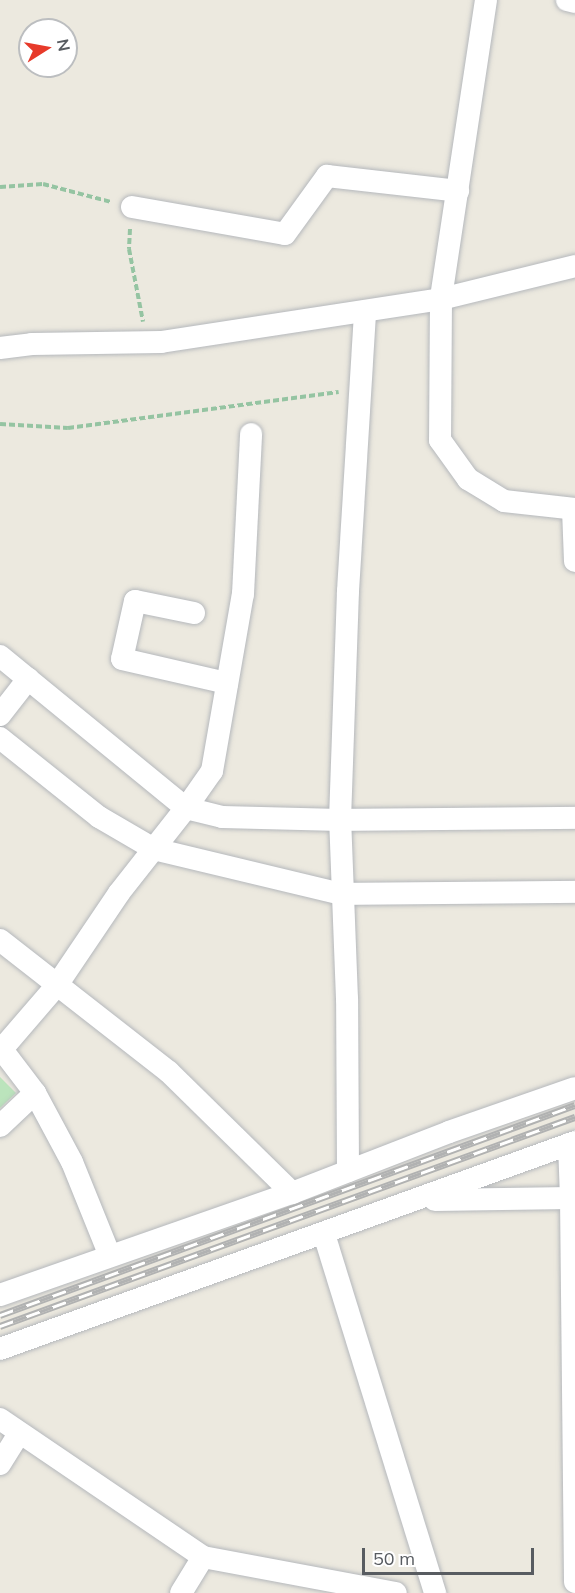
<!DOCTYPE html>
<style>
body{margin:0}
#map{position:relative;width:575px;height:1593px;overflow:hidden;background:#ece9df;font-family:Mulish,sans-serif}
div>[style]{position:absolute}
.green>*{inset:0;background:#bbe4bc}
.path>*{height:4px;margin-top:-2px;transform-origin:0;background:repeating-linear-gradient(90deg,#95c4a2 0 6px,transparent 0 9px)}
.roads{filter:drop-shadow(0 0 2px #b5b8bc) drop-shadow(0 0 2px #b5b8bc)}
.minor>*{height:22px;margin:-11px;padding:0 11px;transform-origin:11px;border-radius:11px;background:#fff}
.rail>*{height:7px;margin-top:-3.5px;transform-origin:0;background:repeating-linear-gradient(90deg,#fff 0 14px,#b1b2b2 0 28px);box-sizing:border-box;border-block:2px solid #b1b2b2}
span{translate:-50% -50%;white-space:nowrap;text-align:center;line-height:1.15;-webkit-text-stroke:6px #fff;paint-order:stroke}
.north{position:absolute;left:18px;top:18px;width:60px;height:60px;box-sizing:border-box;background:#fff;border:2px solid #bcbec0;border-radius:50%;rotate:79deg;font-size:16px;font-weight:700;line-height:24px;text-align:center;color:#585c61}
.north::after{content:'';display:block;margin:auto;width:21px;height:27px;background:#e73a2a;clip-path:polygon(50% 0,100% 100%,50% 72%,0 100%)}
.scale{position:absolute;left:362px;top:1548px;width:172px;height:27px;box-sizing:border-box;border:3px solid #585c61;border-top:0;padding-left:8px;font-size:18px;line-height:21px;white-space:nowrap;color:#585c61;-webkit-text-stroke:4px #fff;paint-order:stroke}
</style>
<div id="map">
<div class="green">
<i style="clip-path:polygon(0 1077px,16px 1093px,0 1108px)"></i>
</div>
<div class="path">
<i style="left:0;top:187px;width:43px;rotate:-4deg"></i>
<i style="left:43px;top:184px;width:70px;rotate:14.8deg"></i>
<i style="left:130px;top:229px;width:20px;rotate:93deg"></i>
<i style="left:129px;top:249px;width:74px;rotate:79.1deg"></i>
<i style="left:0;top:424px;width:68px;rotate:3.4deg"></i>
<i style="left:68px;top:428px;width:273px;rotate:-7.6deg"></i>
</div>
<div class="roads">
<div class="minor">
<i style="left:486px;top:0;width:302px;rotate:98.6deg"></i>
<i style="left:441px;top:299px;width:141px;rotate:90.4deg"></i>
<i style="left:440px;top:440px;width:48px;rotate:54.3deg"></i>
<i style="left:468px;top:479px;width:42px;rotate:31.4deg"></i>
<i style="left:504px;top:501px;width:71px;rotate:6.4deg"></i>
<i style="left:567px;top:0;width:8px;rotate:14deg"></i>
<i style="left:132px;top:207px;width:155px;rotate:10deg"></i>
<i style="left:285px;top:234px;width:72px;rotate:-54.1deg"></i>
<i style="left:327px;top:176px;width:132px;rotate:6.5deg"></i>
<i style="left:0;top:348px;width:32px;rotate:-7deg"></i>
<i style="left:32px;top:344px;width:129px;rotate:-0.9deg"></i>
<i style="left:161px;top:342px;width:283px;rotate:-8.7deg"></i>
<i style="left:441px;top:299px;width:138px;rotate:-13.8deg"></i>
<i style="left:573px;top:509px;width:52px;rotate:87.8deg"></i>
<i style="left:194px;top:613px;width:60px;rotate:-168.5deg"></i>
<i style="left:135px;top:601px;width:59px;rotate:102.6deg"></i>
<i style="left:122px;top:659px;width:108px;rotate:12.9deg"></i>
<i style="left:0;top:656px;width:240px;rotate:39.3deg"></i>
<i style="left:186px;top:808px;width:45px;rotate:-54.9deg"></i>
<i style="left:212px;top:771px;width:180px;rotate:-80.1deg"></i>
<i style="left:243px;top:594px;width:160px;rotate:-87.1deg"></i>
<i style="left:0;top:715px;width:46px;rotate:-52.1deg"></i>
<i style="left:0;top:738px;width:127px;rotate:38.6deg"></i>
<i style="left:99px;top:817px;width:64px;rotate:30.2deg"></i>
<i style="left:154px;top:849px;width:193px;rotate:13.5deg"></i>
<i style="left:342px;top:894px;width:233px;rotate:-0.5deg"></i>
<i style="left:0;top:940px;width:214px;rotate:38deg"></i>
<i style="left:169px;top:1072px;width:173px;rotate:44.5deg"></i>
<i style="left:0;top:1047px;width:58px;rotate:52.7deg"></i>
<i style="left:35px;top:1093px;width:48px;rotate:136.7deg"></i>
<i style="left:2px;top:1049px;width:84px;rotate:-49.3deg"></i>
<i style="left:57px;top:985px;width:111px;rotate:-56deg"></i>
<i style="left:119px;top:893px;width:108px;rotate:-51.8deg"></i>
<i style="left:186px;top:808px;width:37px;rotate:14deg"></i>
<i style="left:222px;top:817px;width:118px;rotate:1.5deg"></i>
<i style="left:340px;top:820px;width:235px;rotate:-0.5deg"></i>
<i style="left:35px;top:1093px;width:78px;rotate:61.8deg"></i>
<i style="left:72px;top:1162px;width:101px;rotate:68deg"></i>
<i style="left:348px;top:1171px;width:172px;rotate:-90.3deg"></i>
<i style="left:347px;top:999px;width:179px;rotate:-92.2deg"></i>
<i style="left:340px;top:820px;width:229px;rotate:-88deg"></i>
<i style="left:348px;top:591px;width:280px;rotate:-86.5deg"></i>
<i style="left:575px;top:1198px;width:4px;rotate:180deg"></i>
<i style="left:571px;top:1198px;width:384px;rotate:89.4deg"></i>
<i style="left:435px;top:1200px;width:136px;rotate:-0.8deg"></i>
<i style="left:571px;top:1198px;width:54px;rotate:-92.1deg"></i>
<i style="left:324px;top:1234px;width:376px;rotate:72.8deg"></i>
<i style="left:0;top:1295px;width:309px;rotate:-19.3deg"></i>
<i style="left:292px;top:1193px;width:168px;rotate:-21.2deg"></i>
<i style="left:449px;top:1132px;width:133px;rotate:-19.2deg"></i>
<i style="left:0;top:1349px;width:611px;rotate:-19.8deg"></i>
<i style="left:0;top:1419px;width:245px;rotate:34.2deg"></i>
<i style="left:203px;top:1557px;width:196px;rotate:10.6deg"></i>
<i style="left:0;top:1464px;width:36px;rotate:-58deg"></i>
<i style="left:181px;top:1593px;width:42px;rotate:-58.6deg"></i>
</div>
</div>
<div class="rail">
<i style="left:0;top:1315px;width:612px;rotate:-20.06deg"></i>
<i style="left:0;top:1326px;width:612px;rotate:-19.98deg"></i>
</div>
<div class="north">N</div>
<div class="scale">50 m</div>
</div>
